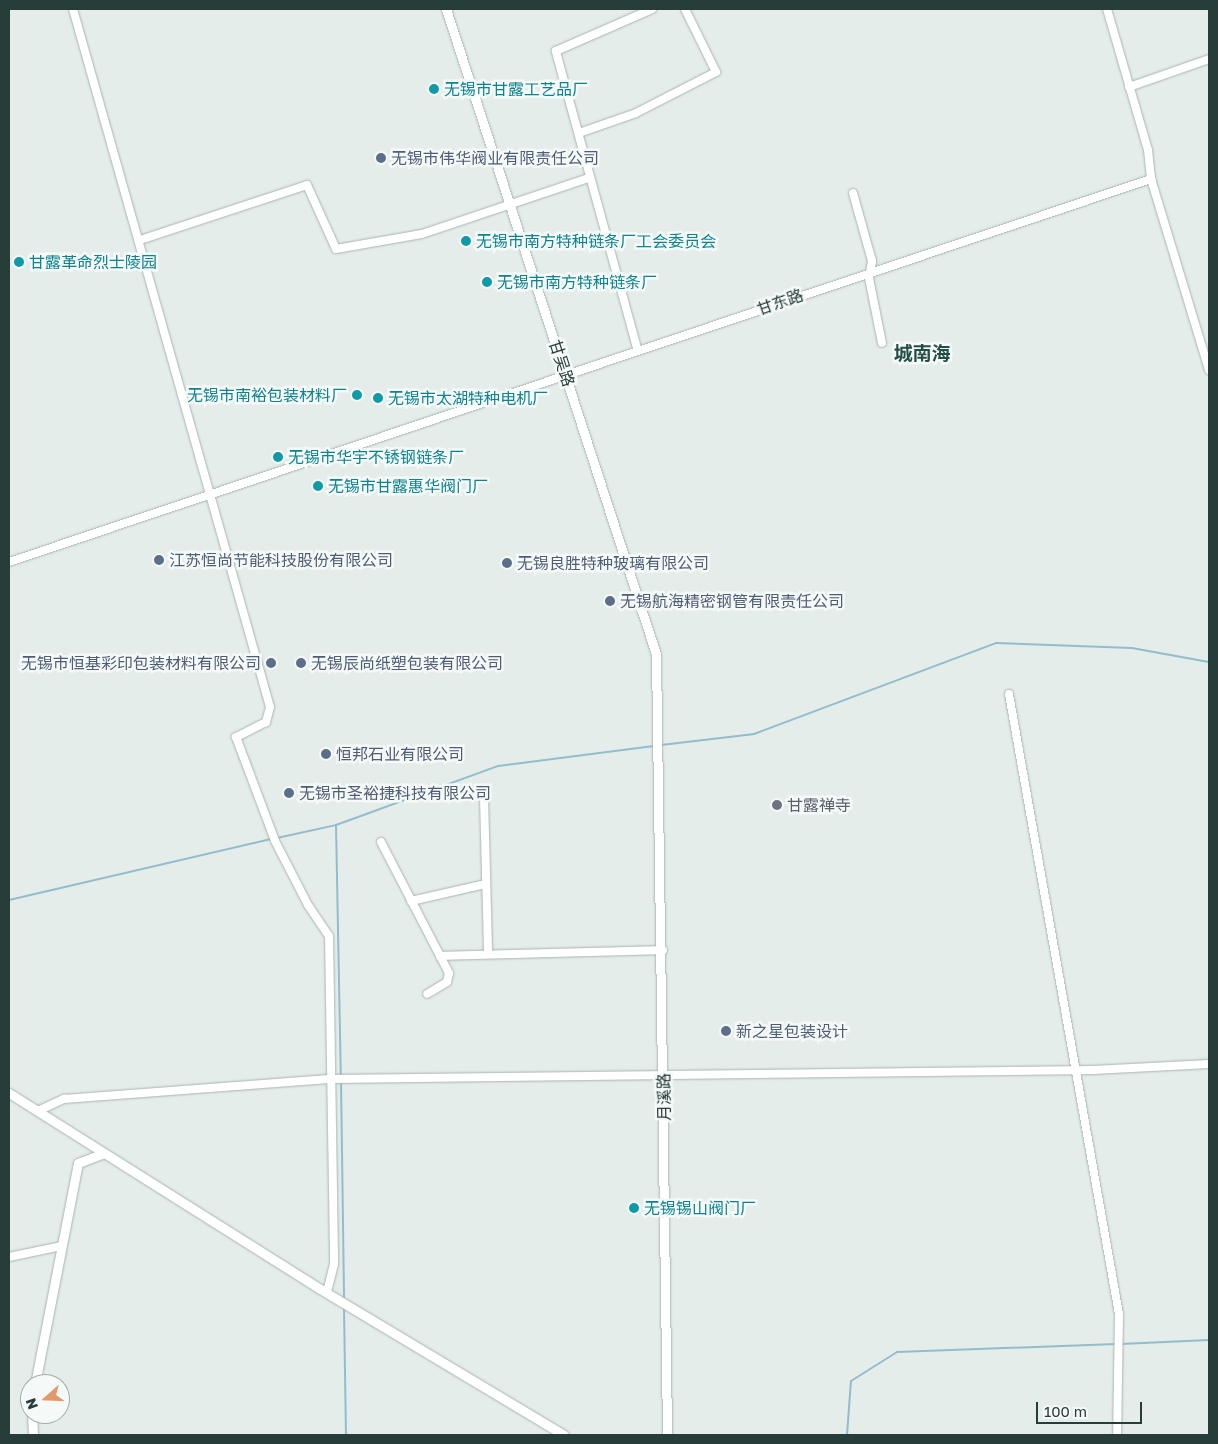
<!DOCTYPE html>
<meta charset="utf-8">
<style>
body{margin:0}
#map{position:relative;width:1218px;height:1444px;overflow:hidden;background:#e5edea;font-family:"Golos Text","Noto Sans SC",sans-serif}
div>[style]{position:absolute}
.stream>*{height:2px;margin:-1px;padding:0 1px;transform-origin:1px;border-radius:1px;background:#93bccc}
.roads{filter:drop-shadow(0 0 1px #a8b5b2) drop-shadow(0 0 1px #a8b5b2)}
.minor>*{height:8px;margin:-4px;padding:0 4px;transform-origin:4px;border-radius:4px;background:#fff}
.tertiary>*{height:9px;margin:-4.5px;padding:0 4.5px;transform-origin:4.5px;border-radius:4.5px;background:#fff}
.dots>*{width:14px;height:14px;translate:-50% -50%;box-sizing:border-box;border:2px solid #f5f9f8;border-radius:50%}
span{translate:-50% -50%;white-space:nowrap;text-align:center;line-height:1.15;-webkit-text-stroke:5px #f5f9f8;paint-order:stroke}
.culture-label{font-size:16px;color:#0d838f}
.left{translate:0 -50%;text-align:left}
.right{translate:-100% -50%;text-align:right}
.service-label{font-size:16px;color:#4e5e75}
.street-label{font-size:16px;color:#263d3a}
.worship-label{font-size:16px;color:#5b616d}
.quarter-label{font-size:19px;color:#244d48;font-weight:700}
.frame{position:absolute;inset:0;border:10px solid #263d3a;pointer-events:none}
.north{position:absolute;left:20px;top:1374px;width:50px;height:50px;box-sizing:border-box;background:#f5f9f8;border:1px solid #a2aeac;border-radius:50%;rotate:250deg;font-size:14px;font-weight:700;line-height:20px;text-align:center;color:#263d3a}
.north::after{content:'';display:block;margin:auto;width:18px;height:22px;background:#e4996c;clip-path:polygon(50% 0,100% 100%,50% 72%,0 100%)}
.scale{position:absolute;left:1036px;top:1402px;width:106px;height:22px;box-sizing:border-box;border:2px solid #263d3a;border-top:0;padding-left:6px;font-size:15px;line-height:18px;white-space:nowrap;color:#263d3a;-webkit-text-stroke:4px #f5f9f8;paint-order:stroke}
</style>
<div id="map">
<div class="stream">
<i style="left:661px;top:745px;width:94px;rotate:-6.7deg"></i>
<i style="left:754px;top:734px;width:259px;rotate:-20.6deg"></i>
<i style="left:996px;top:643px;width:136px;rotate:2.1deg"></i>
<i style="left:1132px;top:648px;width:78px;rotate:10.3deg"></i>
<i style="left:336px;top:825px;width:250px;rotate:88.9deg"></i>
<i style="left:277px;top:838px;width:60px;rotate:-12.4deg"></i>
<i style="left:336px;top:825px;width:172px;rotate:-20deg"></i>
<i style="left:498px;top:766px;width:157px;rotate:-7.3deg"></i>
<i style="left:9px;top:900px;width:270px;rotate:-13.1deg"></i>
<i style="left:341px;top:1080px;width:220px;rotate:89.2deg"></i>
<i style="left:344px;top:1308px;width:127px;rotate:89.1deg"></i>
<i style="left:1121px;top:1344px;width:88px;rotate:-2.6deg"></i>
<i style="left:847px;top:1435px;width:54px;rotate:-85.8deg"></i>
<i style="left:851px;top:1381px;width:54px;rotate:-32.2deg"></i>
<i style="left:897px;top:1352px;width:219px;rotate:-2.1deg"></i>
</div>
<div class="roads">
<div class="minor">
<i style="left:73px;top:9px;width:725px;rotate:74.24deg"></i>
<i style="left:270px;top:707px;width:16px;rotate:105deg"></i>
<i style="left:266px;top:722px;width:34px;rotate:153deg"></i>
<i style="left:236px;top:737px;width:111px;rotate:69.4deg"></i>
<i style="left:275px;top:841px;width:72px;rotate:62.7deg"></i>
<i style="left:308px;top:905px;width:37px;rotate:56deg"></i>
<i style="left:329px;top:936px;width:328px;rotate:89.1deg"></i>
<i style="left:334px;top:1264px;width:30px;rotate:104deg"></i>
<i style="left:1107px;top:9px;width:147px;rotate:73.8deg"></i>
<i style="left:1148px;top:150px;width:29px;rotate:84deg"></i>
<i style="left:1151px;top:179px;width:200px;rotate:73.1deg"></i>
<i style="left:1129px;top:87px;width:85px;rotate:-19.3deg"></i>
<i style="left:579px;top:133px;width:60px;rotate:-19.3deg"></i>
<i style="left:636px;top:113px;width:90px;rotate:-27.1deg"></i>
<i style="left:716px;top:72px;width:70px;rotate:-116.2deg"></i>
<i style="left:853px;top:193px;width:71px;rotate:74.4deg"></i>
<i style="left:872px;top:261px;width:17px;rotate:100deg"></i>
<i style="left:869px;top:278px;width:66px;rotate:78.7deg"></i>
<i style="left:140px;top:240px;width:176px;rotate:-18.2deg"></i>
<i style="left:307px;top:185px;width:70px;rotate:65.6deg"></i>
<i style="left:336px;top:249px;width:87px;rotate:-9.9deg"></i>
<i style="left:422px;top:234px;width:175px;rotate:-18.6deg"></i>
<i style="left:637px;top:348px;width:308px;rotate:-105.3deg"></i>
<i style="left:556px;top:51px;width:105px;rotate:-23.6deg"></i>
<i style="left:9px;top:562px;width:1205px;rotate:-18.54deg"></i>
<i style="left:1009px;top:694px;width:630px;rotate:79.94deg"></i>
<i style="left:1119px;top:1314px;width:121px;rotate:90.9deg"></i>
<i style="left:484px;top:797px;width:155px;rotate:88.5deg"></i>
<i style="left:381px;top:842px;width:148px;rotate:62.6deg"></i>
<i style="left:449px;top:973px;width:9px;rotate:103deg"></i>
<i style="left:447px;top:982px;width:23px;rotate:149deg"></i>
<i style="left:411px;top:901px;width:77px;rotate:-12.8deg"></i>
<i style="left:440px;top:956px;width:223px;rotate:-1.5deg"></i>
<i style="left:38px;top:1111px;width:29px;rotate:-25deg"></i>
<i style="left:64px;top:1099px;width:269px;rotate:-4.3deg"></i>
<i style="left:332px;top:1079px;width:761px;rotate:-0.68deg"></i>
<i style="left:1093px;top:1070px;width:116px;rotate:-3deg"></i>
<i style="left:9px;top:1257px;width:53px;rotate:-11.9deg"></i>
</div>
<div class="tertiary">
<i style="left:446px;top:9px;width:678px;rotate:71.97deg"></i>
<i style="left:656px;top:654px;width:781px;rotate:89.19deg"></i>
<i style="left:9px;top:1093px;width:368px;rotate:32.2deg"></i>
<i style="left:320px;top:1289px;width:284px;rotate:30.9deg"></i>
<i style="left:35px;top:1384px;width:225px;rotate:-79deg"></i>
<i style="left:78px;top:1163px;width:26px;rotate:-21deg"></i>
<i style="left:32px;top:1414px;width:21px;rotate:87deg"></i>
</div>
</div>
<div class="dots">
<i style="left:434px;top:89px;background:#0f9aa8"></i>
<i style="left:381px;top:158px;background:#5c6f8a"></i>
<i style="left:466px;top:241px;background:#0f9aa8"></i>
<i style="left:19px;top:262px;background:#0f9aa8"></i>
<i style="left:487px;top:282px;background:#0f9aa8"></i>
<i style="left:357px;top:395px;background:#0f9aa8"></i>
<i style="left:378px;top:398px;background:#0f9aa8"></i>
<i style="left:278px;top:457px;background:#0f9aa8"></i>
<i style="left:318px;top:486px;background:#0f9aa8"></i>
<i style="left:159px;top:560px;background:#5c6f8a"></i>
<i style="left:507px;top:563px;background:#5c6f8a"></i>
<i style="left:610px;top:601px;background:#5c6f8a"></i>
<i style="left:271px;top:663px;background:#5c6f8a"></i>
<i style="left:301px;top:663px;background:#5c6f8a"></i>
<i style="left:326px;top:754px;background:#5c6f8a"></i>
<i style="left:289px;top:793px;background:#5c6f8a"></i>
<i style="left:777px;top:805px;background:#6b7280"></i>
<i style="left:726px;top:1031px;background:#5c6f8a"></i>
<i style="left:634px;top:1208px;background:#0f9aa8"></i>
</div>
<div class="culture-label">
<span class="left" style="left:444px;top:89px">无锡市甘露工艺品厂</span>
<span class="left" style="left:476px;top:241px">无锡市南方特种链条厂工会委员会</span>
<span class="left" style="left:29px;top:262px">甘露革命烈士陵园</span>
<span class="left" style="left:497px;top:282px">无锡市南方特种链条厂</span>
<span class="right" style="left:347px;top:395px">无锡市南裕包装材料厂</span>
<span class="left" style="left:388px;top:398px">无锡市太湖特种电机厂</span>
<span class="left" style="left:288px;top:457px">无锡市华宇不锈钢链条厂</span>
<span class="left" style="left:328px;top:486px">无锡市甘露惠华阀门厂</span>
<span class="left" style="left:644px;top:1208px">无锡锡山阀门厂</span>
</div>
<div class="service-label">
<span class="left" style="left:391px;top:158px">无锡市伟华阀业有限责任公司</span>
<span class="left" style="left:169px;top:560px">江苏恒尚节能科技股份有限公司</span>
<span class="left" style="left:517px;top:563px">无锡良胜特种玻璃有限公司</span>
<span class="left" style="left:620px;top:601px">无锡航海精密钢管有限责任公司</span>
<span class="right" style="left:261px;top:663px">无锡市恒基彩印包装材料有限公司</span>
<span class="left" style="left:311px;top:663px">无锡辰尚纸塑包装有限公司</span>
<span class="left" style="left:336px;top:754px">恒邦石业有限公司</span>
<span class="left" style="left:299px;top:793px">无锡市圣裕捷科技有限公司</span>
<span class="left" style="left:736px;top:1031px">新之星包装设计</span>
</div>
<div class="street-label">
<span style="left:780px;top:302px;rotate:-19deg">甘东路</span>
<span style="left:562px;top:363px;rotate:72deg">甘吴路</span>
<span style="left:664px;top:1097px;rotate:-91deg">月溪路</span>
</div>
<div class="worship-label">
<span class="left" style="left:787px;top:805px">甘露禅寺</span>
</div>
<div class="quarter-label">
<span style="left:922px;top:353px">城南海</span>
</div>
<div class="frame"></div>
<div class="north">N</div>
<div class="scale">100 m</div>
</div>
